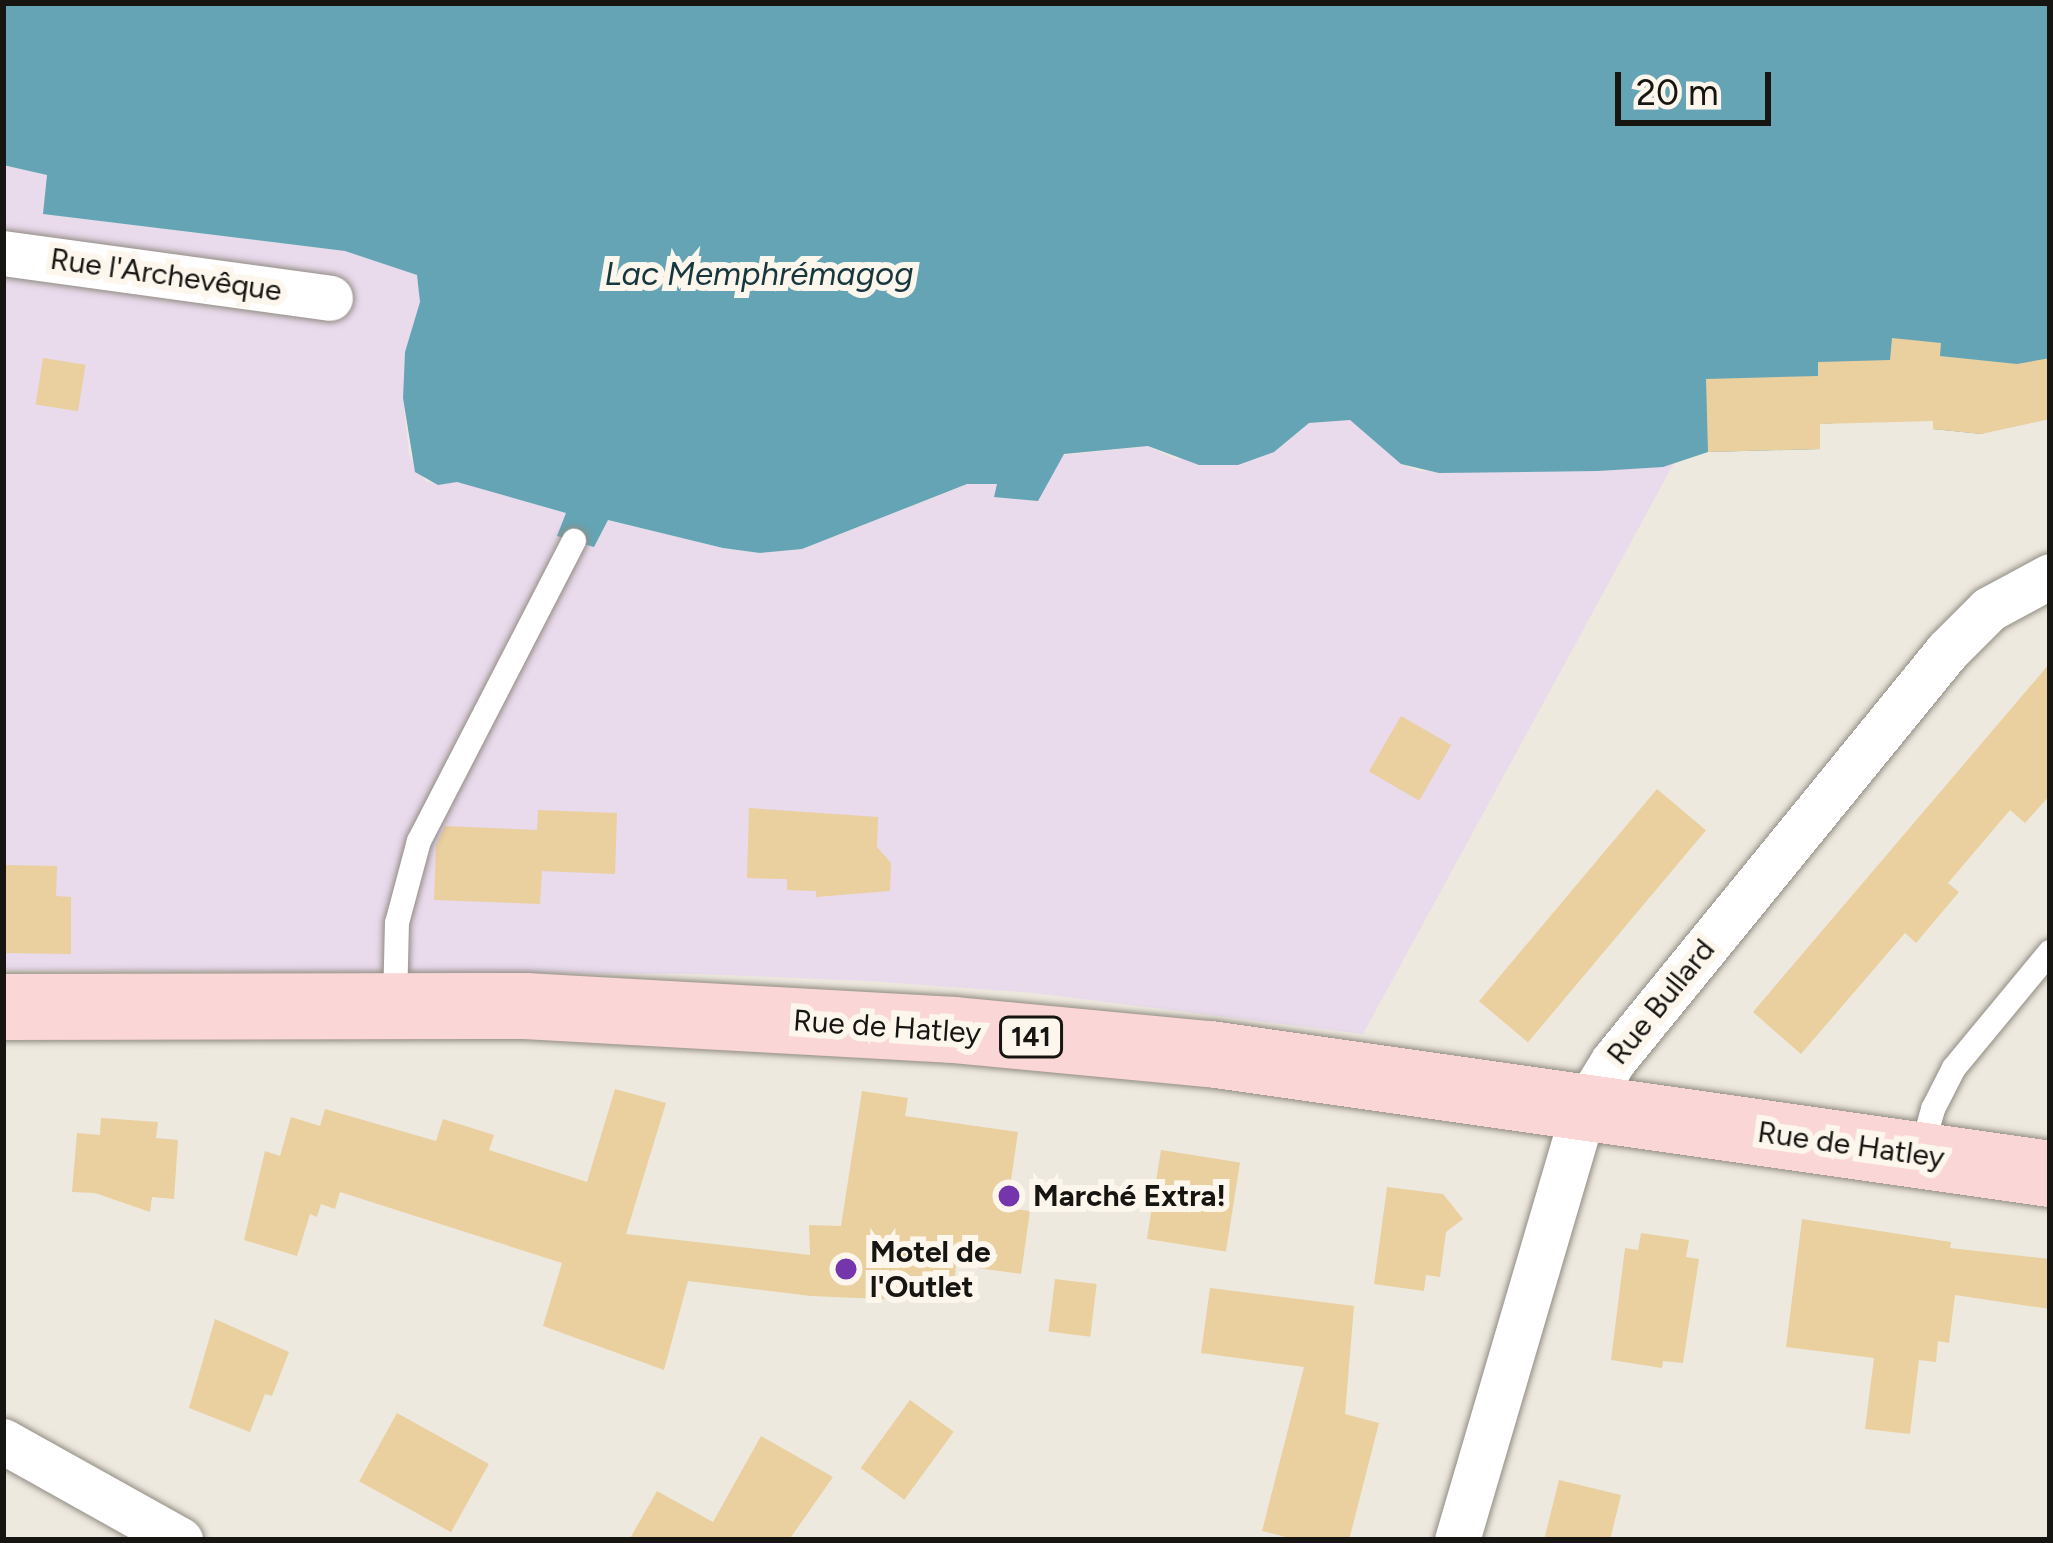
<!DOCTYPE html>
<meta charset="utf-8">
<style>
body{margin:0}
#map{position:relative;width:2053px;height:1543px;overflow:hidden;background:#eee9df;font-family:Figtree,sans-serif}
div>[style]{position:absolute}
.commercial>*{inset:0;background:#e9daec}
.water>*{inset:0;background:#64a4b4}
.building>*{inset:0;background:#eacf9f;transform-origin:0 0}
.roads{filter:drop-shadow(0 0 3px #918c83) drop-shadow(0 0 3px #918c83)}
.service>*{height:24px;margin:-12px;padding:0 12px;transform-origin:12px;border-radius:12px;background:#fff}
.minor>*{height:45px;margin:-22.5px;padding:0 22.5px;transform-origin:22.5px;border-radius:22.5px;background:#fff}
.primary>*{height:66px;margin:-33px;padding:0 33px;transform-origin:33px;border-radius:33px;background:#fad6d6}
.dots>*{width:33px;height:33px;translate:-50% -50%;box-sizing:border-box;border:6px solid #fcf6ed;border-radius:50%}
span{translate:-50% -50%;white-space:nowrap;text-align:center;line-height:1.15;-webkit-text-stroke:12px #fcf6ed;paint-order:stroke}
.shield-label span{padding:3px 9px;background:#fcf6ed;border:3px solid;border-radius:9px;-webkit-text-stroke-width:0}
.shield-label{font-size:27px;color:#171512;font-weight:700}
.street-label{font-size:30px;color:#171512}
.poi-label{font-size:30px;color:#171512;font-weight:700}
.left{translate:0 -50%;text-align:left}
.water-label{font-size:33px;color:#17373f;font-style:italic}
.frame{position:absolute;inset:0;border:6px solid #171512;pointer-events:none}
.scale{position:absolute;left:1615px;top:72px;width:156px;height:54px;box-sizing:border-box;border:6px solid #171512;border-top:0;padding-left:15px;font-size:36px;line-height:42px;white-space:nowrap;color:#171512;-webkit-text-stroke:9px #fcf6ed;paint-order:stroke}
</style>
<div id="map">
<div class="commercial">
<i style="clip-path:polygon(3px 165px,47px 175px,44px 214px,345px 251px,418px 275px,420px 303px,405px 352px,403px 398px,409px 454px,426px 482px,457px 482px,567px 513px,594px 546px,607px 520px,723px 548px,760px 553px,802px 549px,967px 484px,998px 484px,994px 496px,1064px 455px,1148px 446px,1175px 459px,1274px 452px,1309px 423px,1350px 420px,1401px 464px,1419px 471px,1598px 471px,1674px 463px,1363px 1034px,1034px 993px,868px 981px,702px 974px,3px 970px)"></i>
</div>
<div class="water">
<i style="clip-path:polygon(3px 3px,2050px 3px,2050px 419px,1994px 422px,1982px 434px,1933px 429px,1934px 416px,1820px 424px,1820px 449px,1708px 452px,1663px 467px,1598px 471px,1439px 473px,1401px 464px,1350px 420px,1309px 423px,1274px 452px,1238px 465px,1199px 465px,1148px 446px,1064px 454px,1038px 501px,994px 497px,997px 484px,967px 484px,802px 549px,760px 553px,723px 548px,608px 520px,594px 547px,557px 536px,566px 513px,457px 482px,438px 485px,415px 472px,403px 398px,405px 352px,420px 302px,417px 275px,345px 251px,43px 214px,47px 175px,3px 165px)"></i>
</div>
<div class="building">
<i style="clip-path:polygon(1892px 338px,1941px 343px,1940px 356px,2017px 364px,2050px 358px,2050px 419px,1981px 434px,1933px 429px,1933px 421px,1820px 424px,1820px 449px,1708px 452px,1706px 379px,1818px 376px,1818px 362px,1890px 360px)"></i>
<i style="left:43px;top:358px;width:43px;height:47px;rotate:9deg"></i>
<i style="clip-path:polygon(2050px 663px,2050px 795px,2025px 823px,2010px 810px,1948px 883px,1959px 892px,1916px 943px,1905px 933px,1801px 1054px,1753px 1012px)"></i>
<i style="left:1401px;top:716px;width:58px;height:64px;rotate:30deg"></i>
<i style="left:1657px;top:789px;width:64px;height:277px;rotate:40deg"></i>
<i style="clip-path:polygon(749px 808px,878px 817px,877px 847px,891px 863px,890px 891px,816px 897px,816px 891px,787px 890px,787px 879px,747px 878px)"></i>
<i style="clip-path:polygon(538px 810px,617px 813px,615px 874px,542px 871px,540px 904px,434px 900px,436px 845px,445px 826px,537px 830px)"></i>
<i style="clip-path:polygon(3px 865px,57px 866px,56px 896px,71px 897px,71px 954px,3px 953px)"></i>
<i style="clip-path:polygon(615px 1089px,666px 1103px,626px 1234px,810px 1255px,809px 1225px,841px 1226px,862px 1091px,908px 1098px,905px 1116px,1018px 1132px,1007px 1208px,1030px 1211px,1021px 1274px,956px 1265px,952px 1302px,811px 1296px,688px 1281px,664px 1370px,543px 1326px,562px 1263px,340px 1192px,335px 1209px,321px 1204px,317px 1217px,310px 1214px,297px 1256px,244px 1240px,265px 1151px,280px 1156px,291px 1117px,320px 1126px,325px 1109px,436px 1141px,443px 1119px,494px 1135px,489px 1150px,587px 1182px)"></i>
<i style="clip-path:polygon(101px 1118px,158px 1122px,156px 1138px,178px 1140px,174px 1199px,152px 1197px,150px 1212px,95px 1193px,72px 1192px,77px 1133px,100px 1135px)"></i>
<i style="left:1161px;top:1150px;width:80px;height:90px;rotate:9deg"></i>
<i style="clip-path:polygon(1387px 1187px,1443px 1194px,1463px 1219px,1446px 1232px,1440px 1277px,1426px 1275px,1424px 1291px,1374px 1284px)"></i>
<i style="clip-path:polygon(1802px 1219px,1951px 1242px,1950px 1248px,2050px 1259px,2050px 1309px,1955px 1295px,1949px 1343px,1938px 1341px,1936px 1362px,1919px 1360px,1910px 1434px,1865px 1429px,1874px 1358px,1786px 1347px)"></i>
<i style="clip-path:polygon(1641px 1233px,1689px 1240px,1686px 1257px,1699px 1259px,1683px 1363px,1663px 1361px,1662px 1368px,1611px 1360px,1625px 1248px,1638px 1250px)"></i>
<i style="left:1055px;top:1279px;width:42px;height:53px;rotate:7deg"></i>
<i style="clip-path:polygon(1210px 1288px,1354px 1306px,1345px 1414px,1379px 1423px,1349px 1540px,1298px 1540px,1262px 1531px,1304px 1367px,1201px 1353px)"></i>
<i style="clip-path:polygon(215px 1319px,289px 1352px,272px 1396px,265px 1394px,250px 1432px,189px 1408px)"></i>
<i style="left:910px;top:1400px;width:54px;height:84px;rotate:36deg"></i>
<i style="left:397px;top:1413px;width:105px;height:78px;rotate:29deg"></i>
<i style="clip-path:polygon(761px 1436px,833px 1477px,789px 1540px,629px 1540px,657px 1491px,713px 1522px)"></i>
<i style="clip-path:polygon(1559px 1480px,1621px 1495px,1610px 1540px,1544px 1540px)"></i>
</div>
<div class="roads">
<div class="service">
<i style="left:395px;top:1004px;width:81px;rotate:-88.6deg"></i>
<i style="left:397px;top:923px;width:85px;rotate:-75deg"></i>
<i style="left:419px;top:841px;width:338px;rotate:-62.7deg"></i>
<i style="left:1921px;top:1152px;width:45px;rotate:-74.4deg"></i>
<i style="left:1933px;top:1109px;width:46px;rotate:-62.9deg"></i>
<i style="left:1954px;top:1068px;width:151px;rotate:-50.4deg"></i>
</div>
<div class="minor">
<i style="left:3px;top:253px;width:330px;rotate:7.8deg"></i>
<i style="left:3px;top:1441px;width:203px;rotate:29.2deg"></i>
<i style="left:1457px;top:1540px;width:450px;rotate:-73.6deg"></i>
<i style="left:1584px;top:1108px;width:55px;rotate:-58.3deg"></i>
<i style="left:1613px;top:1061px;width:529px;rotate:-50.83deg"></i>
<i style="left:1947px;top:651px;width:59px;rotate:-45deg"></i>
<i style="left:1989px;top:609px;width:69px;rotate:-28.4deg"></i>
</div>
<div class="primary">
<i style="left:3px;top:1007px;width:522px;rotate:-0.11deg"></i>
<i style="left:525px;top:1006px;width:430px;rotate:3.2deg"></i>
<i style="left:954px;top:1030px;width:257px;rotate:5.4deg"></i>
<i style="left:1210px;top:1054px;width:849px;rotate:8.13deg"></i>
</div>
</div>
<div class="dots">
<i style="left:1009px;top:1196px;background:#7636ab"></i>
<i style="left:846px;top:1269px;background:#7636ab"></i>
</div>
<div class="shield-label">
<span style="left:1031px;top:1037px">141</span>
</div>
<div class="street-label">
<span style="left:166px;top:275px;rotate:8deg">Rue l'Archevêque</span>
<span style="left:1661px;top:1002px;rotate:-51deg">Rue Bullard</span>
<span style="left:887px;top:1027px;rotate:4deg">Rue de Hatley</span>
<span style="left:1851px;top:1145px;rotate:8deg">Rue de Hatley</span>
</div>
<div class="poi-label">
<span class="left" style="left:1033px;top:1196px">Marché Extra!</span>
<span class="left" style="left:870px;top:1269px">Motel de<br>l'Outlet</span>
</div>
<div class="water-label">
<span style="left:759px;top:274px">Lac Memphrémagog</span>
</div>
<div class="frame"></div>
<div class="scale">20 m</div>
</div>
